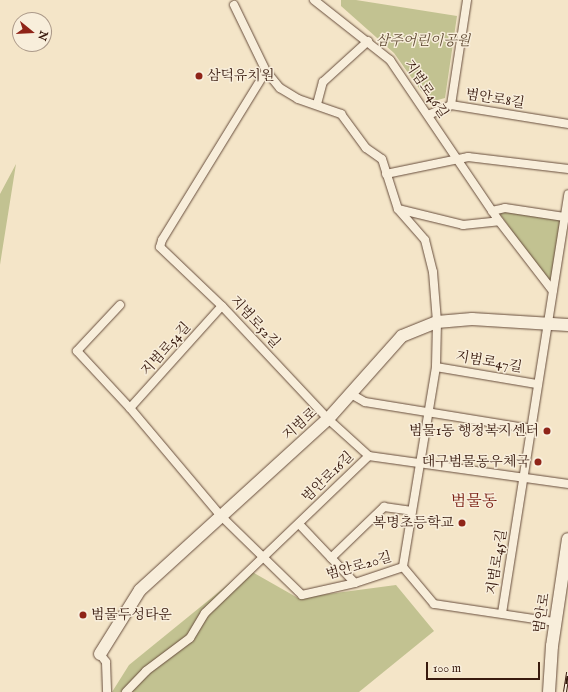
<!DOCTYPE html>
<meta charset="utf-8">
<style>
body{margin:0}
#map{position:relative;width:568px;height:692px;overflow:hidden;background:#f4e5c8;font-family:"IM FELL English","Noto Serif KR",serif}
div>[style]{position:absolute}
.green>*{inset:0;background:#c2c291}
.roads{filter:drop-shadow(0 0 1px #674d3c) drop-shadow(0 0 1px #674d3c)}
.street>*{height:8px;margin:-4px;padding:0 4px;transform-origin:4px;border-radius:4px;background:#f8eedb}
.secondary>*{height:12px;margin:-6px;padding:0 6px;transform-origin:6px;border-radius:6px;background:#f8eedb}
.rail>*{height:4px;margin-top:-2px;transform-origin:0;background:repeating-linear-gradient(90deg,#f8eedb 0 8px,#381a0e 0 16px);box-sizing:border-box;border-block:1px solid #381a0e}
.dots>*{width:11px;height:11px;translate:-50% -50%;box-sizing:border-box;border:2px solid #f8eedb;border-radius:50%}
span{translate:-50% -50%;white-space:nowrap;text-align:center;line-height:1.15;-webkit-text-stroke:3px #f8eedb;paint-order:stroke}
.park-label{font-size:14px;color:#614c35;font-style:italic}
.poi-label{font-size:14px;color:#381a0e}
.left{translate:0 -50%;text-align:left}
.right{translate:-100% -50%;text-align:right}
.street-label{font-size:14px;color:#381a0e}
.quarter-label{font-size:16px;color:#7a1f14}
.north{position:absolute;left:12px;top:12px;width:40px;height:40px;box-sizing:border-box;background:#f8eedb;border:1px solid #ab9989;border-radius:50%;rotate:108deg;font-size:11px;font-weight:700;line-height:16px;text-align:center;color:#381a0e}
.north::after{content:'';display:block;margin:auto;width:14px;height:18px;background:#8f2418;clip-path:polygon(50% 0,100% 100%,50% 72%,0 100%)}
.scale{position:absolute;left:426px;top:662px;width:114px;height:18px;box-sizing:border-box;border:2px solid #381a0e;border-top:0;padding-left:5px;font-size:12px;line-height:14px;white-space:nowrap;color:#381a0e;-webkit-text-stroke:3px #f8eedb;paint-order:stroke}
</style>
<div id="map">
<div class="green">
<i style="clip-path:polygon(341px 0,356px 0,457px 16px,445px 98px,434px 101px,421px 91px,394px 53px,341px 6px)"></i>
<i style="clip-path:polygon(16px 164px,2px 252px,0 265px,0 194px)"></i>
<i style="clip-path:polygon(503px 210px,562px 219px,551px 286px,500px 214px)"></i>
<i style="clip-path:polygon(247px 569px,298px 598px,396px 585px,434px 631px,359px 692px,112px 692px,129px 665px)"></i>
</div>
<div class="roads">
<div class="street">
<i style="left:314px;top:0;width:97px;rotate:38.3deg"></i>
<i style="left:390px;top:60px;width:194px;rotate:55.9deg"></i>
<i style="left:499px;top:221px;width:88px;rotate:52.4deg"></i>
<i style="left:234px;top:5px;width:73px;rotate:64.1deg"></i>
<i style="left:266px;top:71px;width:22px;rotate:51deg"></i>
<i style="left:280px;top:88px;width:21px;rotate:31deg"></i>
<i style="left:298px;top:99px;width:46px;rotate:19.2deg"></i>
<i style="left:341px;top:114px;width:42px;rotate:53.7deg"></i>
<i style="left:366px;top:148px;width:19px;rotate:35deg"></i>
<i style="left:382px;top:159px;width:52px;rotate:72.3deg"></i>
<i style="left:398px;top:209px;width:41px;rotate:48.9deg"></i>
<i style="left:425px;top:240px;width:33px;rotate:76deg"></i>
<i style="left:433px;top:272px;width:50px;rotate:85.4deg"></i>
<i style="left:437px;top:322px;width:45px;rotate:91.3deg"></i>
<i style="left:436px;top:367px;width:203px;rotate:99.4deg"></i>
<i style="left:266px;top:71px;width:198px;rotate:121.6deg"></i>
<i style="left:162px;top:240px;width:7px;rotate:106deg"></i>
<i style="left:160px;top:247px;width:86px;rotate:43.6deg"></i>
<i style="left:222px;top:306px;width:155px;rotate:46.8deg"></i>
<i style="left:328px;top:419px;width:55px;rotate:42.1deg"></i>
<i style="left:317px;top:104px;width:23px;rotate:-75deg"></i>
<i style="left:323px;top:82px;width:61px;rotate:-42.3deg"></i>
<i style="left:451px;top:105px;width:119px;rotate:9.2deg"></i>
<i style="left:451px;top:105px;width:106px;rotate:-81.3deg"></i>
<i style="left:428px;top:115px;width:25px;rotate:-23deg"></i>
<i style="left:386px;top:174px;width:84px;rotate:-11.7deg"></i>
<i style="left:468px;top:157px;width:101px;rotate:6.8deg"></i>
<i style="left:398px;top:209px;width:67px;rotate:13.8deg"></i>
<i style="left:463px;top:225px;width:36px;rotate:-6deg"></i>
<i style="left:492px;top:211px;width:13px;rotate:-13deg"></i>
<i style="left:505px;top:208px;width:60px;rotate:8.7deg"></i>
<i style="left:120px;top:305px;width:63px;rotate:133.1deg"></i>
<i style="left:77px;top:351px;width:78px;rotate:47.1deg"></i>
<i style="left:130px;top:408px;width:141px;rotate:49.9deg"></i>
<i style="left:221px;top:516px;width:113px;rotate:44.3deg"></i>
<i style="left:302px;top:595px;width:54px;rotate:-12.8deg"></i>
<i style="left:355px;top:583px;width:51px;rotate:-18.4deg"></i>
<i style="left:436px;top:367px;width:102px;rotate:9.6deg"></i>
<i style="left:351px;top:394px;width:16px;rotate:30deg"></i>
<i style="left:365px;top:402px;width:168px;rotate:9.2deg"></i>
<i style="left:130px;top:408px;width:137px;rotate:-48deg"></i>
<i style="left:299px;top:524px;width:81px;rotate:46.5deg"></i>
<i style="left:331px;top:558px;width:74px;rotate:-43.9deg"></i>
<i style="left:384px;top:507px;width:28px;rotate:8deg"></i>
<i style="left:403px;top:567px;width:48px;rotate:50deg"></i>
<i style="left:434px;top:604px;width:122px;rotate:8.5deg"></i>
<i style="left:502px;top:613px;width:424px;rotate:-81deg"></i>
<i style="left:100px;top:654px;width:10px;rotate:53deg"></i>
<i style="left:106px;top:662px;width:30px;rotate:88deg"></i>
<i style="left:126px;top:692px;width:29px;rotate:-46deg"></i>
<i style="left:146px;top:671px;width:55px;rotate:-36.9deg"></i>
<i style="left:190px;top:638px;width:29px;rotate:-59deg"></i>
<i style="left:205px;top:613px;width:227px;rotate:-43.8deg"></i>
<i style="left:369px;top:456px;width:201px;rotate:8deg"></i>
</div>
<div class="secondary">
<i style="left:100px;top:654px;width:75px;rotate:-58deg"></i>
<i style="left:140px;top:590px;width:254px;rotate:-42.3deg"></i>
<i style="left:328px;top:419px;width:111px;rotate:-48.3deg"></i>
<i style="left:402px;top:336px;width:38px;rotate:-22deg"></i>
<i style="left:437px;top:322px;width:35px;rotate:-5deg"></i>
<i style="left:472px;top:319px;width:96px;rotate:3.6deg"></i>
<i style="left:549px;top:692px;width:46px;rotate:-86.3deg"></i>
<i style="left:552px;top:646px;width:108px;rotate:-81.5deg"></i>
</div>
</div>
<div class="rail">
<i style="left:565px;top:692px;width:20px;rotate:-81deg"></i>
</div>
<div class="dots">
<i style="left:199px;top:76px;background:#8f2418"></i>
<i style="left:547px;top:431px;background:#8f2418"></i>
<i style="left:538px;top:462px;background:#8f2418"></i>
<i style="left:462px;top:523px;background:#8f2418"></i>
<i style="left:83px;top:615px;background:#8f2418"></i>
</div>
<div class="park-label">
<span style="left:423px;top:41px">삼주어린이공원</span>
</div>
<div class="poi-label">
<span class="left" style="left:207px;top:76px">삼덕유치원</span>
<span class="right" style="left:539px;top:431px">범물1동 행정복지센터</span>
<span class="right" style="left:530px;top:462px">대구범물동우체국</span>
<span class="right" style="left:454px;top:523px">복명초등학교</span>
<span class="left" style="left:91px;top:615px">범물두성타운</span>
</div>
<div class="street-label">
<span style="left:426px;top:89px;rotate:56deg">지범로46길</span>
<span style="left:495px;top:99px;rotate:9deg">범안로8길</span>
<span style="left:255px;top:322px;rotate:47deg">지범로52길</span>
<span style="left:166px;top:349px;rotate:-48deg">지범로54길</span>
<span style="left:489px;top:362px;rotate:10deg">지범로47길</span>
<span style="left:300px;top:424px;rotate:-42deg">지범로</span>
<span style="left:328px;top:477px;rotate:-44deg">범안로16길</span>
<span style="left:497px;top:562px;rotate:-81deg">지범로45길</span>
<span style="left:359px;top:566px;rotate:-16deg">범안로20길</span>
<span style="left:542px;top:613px;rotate:-81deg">범안로</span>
</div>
<div class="quarter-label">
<span style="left:474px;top:502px">범물동</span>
</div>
<div class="north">N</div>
<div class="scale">100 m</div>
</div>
